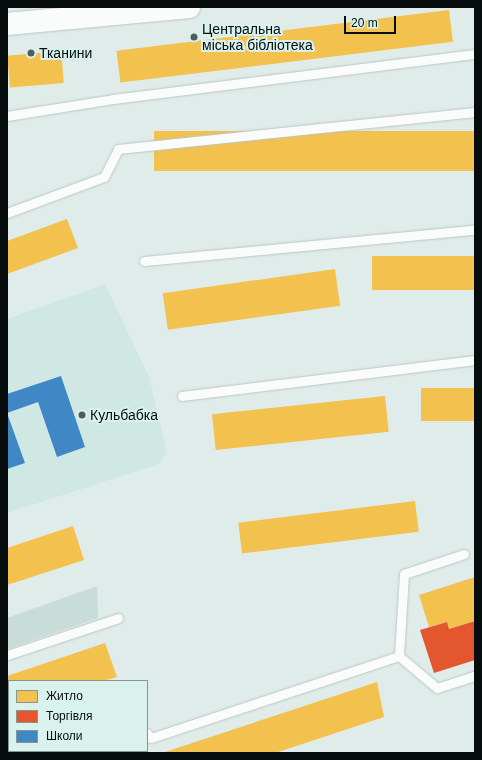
<!DOCTYPE html>
<meta charset="utf-8">
<style>
body{margin:0}
#map{position:relative;width:482px;height:760px;overflow:hidden;background:#e0ecea;font-family:Helvetica,sans-serif}
div>[style]{position:absolute}
.built>*{inset:0;background:#d0e8e3}
.green>*{inset:0;background:#c8dcd8}
.homes>*{inset:0;background:#f2c14e;transform-origin:0 0}
.shops>*{inset:0;background:#e4572e}
.schools>*{inset:0;background:#3f88c5}
.roads{filter:drop-shadow(0 0 1px #bcc6c4) drop-shadow(0 0 1px #bcc6c4)}
.lane>*{height:9px;margin:-4.5px;padding:0 4.5px;transform-origin:4.5px;border-radius:4.5px;background:#fafcfc}
.secondary>*{height:22px;margin:-11px;padding:0 11px;transform-origin:11px;border-radius:11px;background:#fafcfc}
.dots>*{width:11px;height:11px;translate:-50% -50%;box-sizing:border-box;border:2px solid #daf2ed;border-radius:50%}
span{translate:-50% -50%;white-space:nowrap;text-align:center;line-height:1.15;-webkit-text-stroke:4px #daf2ed;paint-order:stroke}
.poi-label{font-size:14px;color:#060d0c}
.left{translate:0 -50%;text-align:left}
.frame{position:absolute;inset:0;border:8px solid #060d0c;pointer-events:none}
.legend{position:absolute;left:8px;top:680px;width:140px;height:72px;box-sizing:border-box;background:#daf2ed;border:1px solid #859693;margin:0;padding:5px 7px;list-style:none;font-size:12px;color:#060d0c}
.legend li{display:flex;align-items:center;gap:8px;height:20px}
.legend b{width:20px;border:1px solid #859693}
.scale{position:absolute;left:344px;top:16px;width:52px;height:18px;box-sizing:border-box;border:2px solid #060d0c;border-top:0;padding-left:5px;font-size:12px;line-height:14px;white-space:nowrap;color:#060d0c;-webkit-text-stroke:3px #daf2ed;paint-order:stroke}
</style>
<div id="map">
<div class="built">
<i style="clip-path:polygon(105px 284px,149px 377px,167px 452px,159px 464px,7px 513px,7px 319px)"></i>
</div>
<div class="green">
<i style="clip-path:polygon(97px 586px,98px 618px,7px 649px,7px 618px)"></i>
</div>
<div class="homes">
<i style="left:449px;top:10px;width:32px;height:335px;rotate:83deg"></i>
<i style="left:61px;top:51px;width:32px;height:54px;rotate:85deg"></i>
<i style="left:475px;top:131px;width:40px;height:321px;rotate:90deg"></i>
<i style="clip-path:polygon(67px 219px,78px 248px,7px 274px,7px 241px)"></i>
<i style="left:475px;top:256px;width:34px;height:103px;rotate:90deg"></i>
<i style="left:335px;top:269px;width:37px;height:174px;rotate:82deg"></i>
<i style="left:475px;top:388px;width:33px;height:54px;rotate:90deg"></i>
<i style="left:385px;top:396px;width:36px;height:174px;rotate:84deg"></i>
<i style="left:415px;top:501px;width:31px;height:178px;rotate:83deg"></i>
<i style="clip-path:polygon(73px 526px,84px 560px,7px 585px,7px 548px)"></i>
<i style="clip-path:polygon(475px 577px,475px 621px,449px 629px,447px 622px,429px 627px,419px 595px)"></i>
<i style="clip-path:polygon(105px 643px,117px 677px,103px 681px,9px 681px,7px 713px,7px 676px)"></i>
<i style="clip-path:polygon(377px 682px,384px 717px,275px 753px,162px 753px)"></i>
<i style="clip-path:polygon(97px 751px,129px 751px,130px 753px,92px 753px)"></i>
</div>
<div class="shops">
<i style="clip-path:polygon(475px 621px,475px 660px,434px 673px,420px 630px,447px 622px,449px 629px)"></i>
</div>
<div class="schools">
<i style="clip-path:polygon(61px 376px,85px 447px,57px 457px,38px 402px,7px 413px,7px 394px)"></i>
<i style="clip-path:polygon(7px 413px,25px 463px,7px 469px)"></i>
</div>
<div class="roads">
<div class="lane">
<i style="left:7px;top:116px;width:107px;rotate:-9.1deg"></i>
<i style="left:113px;top:99px;width:365px;rotate:-7.1deg"></i>
<i style="left:7px;top:213px;width:103px;rotate:-20.4deg"></i>
<i style="left:104px;top:177px;width:31px;rotate:-63deg"></i>
<i style="left:118px;top:149px;width:359px;rotate:-5.9deg"></i>
<i style="left:144px;top:261px;width:332px;rotate:-5.4deg"></i>
<i style="left:182px;top:396px;width:295px;rotate:-7deg"></i>
<i style="left:464px;top:554px;width:63px;rotate:161.6deg"></i>
<i style="left:404px;top:574px;width:82px;rotate:93.5deg"></i>
<i style="left:399px;top:656px;width:50px;rotate:40.1deg"></i>
<i style="left:437px;top:688px;width:40px;rotate:-18deg"></i>
<i style="left:7px;top:655px;width:117px;rotate:-18.4deg"></i>
<i style="left:147px;top:733px;width:6px;rotate:51deg"></i>
<i style="left:151px;top:738px;width:261px;rotate:-18.3deg"></i>
<i style="left:19px;top:753px;width:7px;rotate:-16deg"></i>
</div>
<div class="secondary">
<i style="left:7px;top:24px;width:183px;rotate:-5.3deg"></i>
</div>
</div>
<div class="dots">
<i style="left:194px;top:37px;background:#525b5a"></i>
<i style="left:31px;top:53px;background:#525b5a"></i>
<i style="left:82px;top:415px;background:#525b5a"></i>
</div>
<div class="poi-label">
<span class="left" style="left:202px;top:37px">Центральна<br>міська бібліотека</span>
<span class="left" style="left:39px;top:53px">Тканини</span>
<span class="left" style="left:90px;top:415px">Кульбабка</span>
</div>
<div class="frame"></div>
<ul class="legend">
<li><b style="height:11px;background:#f2c14e"></b>Житло</li>
<li><b style="height:11px;background:#e4572e"></b>Торгівля</li>
<li><b style="height:11px;background:#3f88c5"></b>Школи</li>
</ul>
<div class="scale">20 m</div>
</div>
